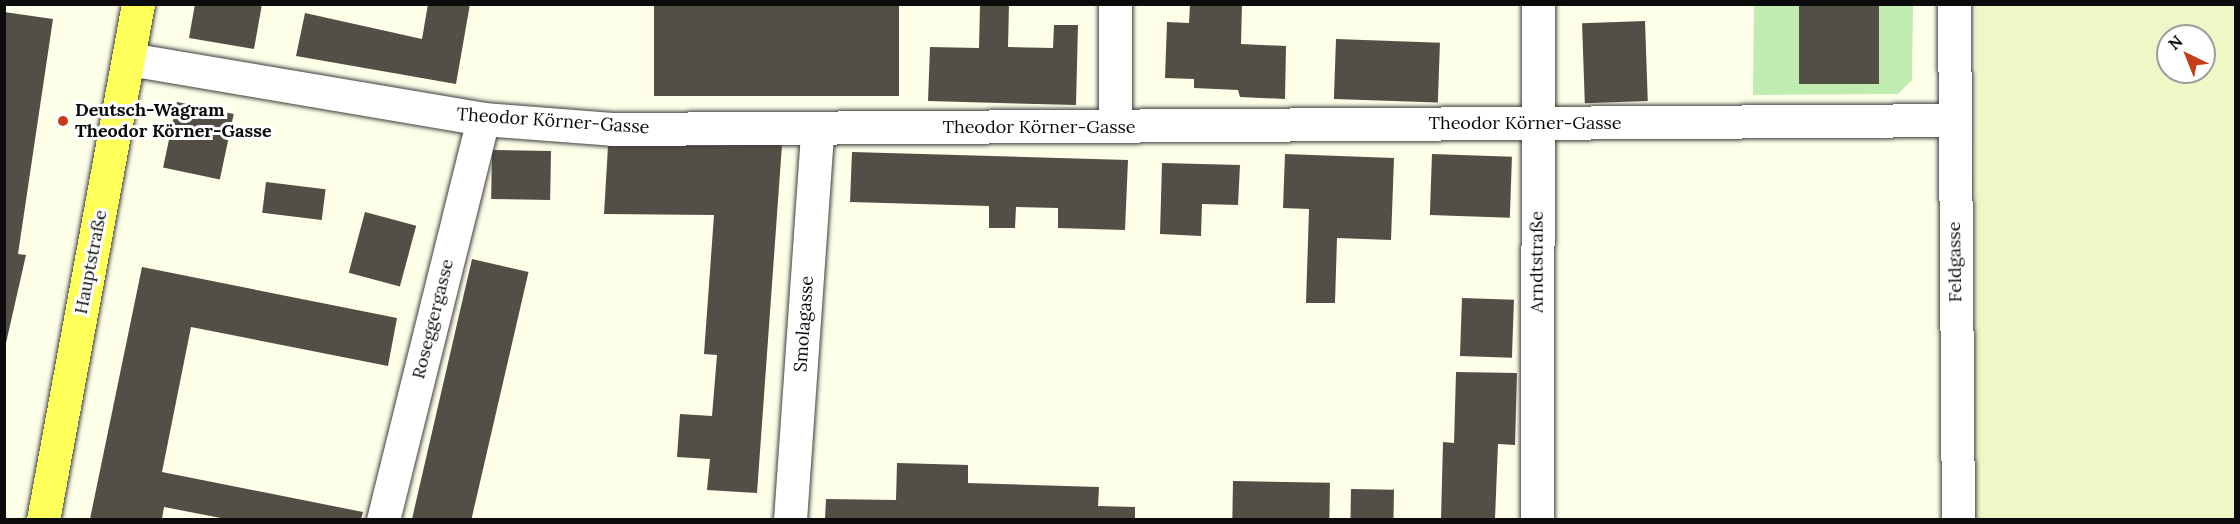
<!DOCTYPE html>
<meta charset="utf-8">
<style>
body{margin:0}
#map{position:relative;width:2240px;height:524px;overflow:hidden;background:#feffe9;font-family:Lora,serif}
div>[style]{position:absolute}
.farmland>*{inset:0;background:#eff7c7}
.green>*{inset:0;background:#c0ecb0}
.building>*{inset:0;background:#544f46;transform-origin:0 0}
.roads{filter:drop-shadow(0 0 2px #3e3e3e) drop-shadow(0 0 2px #3e3e3e)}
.minor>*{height:33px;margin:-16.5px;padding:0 16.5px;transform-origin:16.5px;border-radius:16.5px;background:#fff}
.major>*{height:33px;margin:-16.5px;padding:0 16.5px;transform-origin:16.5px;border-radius:16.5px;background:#feff59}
.dots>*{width:16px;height:16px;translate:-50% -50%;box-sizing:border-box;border:3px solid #fff;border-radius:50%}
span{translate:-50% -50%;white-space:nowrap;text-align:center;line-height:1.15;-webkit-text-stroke:6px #fff;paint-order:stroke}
.poi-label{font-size:18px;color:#0b0b0b;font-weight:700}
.left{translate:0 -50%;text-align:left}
.street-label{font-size:18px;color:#0b0b0b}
.frame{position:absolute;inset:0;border:6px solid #0b0b0b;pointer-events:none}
.north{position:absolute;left:2156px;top:24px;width:60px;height:60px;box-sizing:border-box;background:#fff;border:2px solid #9d9d9d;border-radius:50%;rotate:317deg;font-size:16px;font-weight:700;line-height:24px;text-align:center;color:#0b0b0b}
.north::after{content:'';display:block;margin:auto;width:21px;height:27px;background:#c53c19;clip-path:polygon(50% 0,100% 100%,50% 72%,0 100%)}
</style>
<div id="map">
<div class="farmland">
<i style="clip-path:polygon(evenodd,1976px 5px,2235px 5px,2235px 519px,1974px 519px,1976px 5px,2168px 36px,2204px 36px,2204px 72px,2168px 72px,2168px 36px)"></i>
</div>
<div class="green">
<i style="clip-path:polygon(1754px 5px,1913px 5px,1912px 80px,1898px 94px,1753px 95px)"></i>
</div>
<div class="building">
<i style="clip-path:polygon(195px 4px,262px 4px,254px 49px,189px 38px)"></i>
<i style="clip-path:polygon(428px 4px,470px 4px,456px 84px,296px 56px,305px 13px,422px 39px)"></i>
<i style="left:654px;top:4px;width:245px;height:92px"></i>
<i style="clip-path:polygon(980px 4px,1009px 4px,1008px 47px,1053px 48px,1054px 25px,1078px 25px,1076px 105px,928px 101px,930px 47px,979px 48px)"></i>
<i style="clip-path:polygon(1190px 4px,1242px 4px,1241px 44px,1286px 46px,1285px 99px,1240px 97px,1238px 90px,1194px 88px,1194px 79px,1165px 78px,1167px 22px,1189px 23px)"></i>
<i style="left:1799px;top:4px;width:80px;height:80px"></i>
<i style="clip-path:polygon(4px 12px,53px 19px,18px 254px,26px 255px,6px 343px)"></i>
<i style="left:1645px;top:21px;width:80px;height:63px;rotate:88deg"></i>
<i style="left:1336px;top:39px;width:104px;height:60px;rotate:2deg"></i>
<i style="left:177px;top:102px;width:58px;height:67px;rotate:12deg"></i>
<i style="clip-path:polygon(782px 145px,757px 493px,707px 490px,710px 459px,677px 457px,680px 414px,712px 416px,717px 355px,704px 354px,714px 215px,604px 214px,608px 146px)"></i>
<i style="left:492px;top:150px;width:59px;height:49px;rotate:1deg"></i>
<i style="clip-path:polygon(852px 152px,1128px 160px,1125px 230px,1058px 228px,1058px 208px,1016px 207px,1015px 228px,989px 228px,989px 206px,850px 202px)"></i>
<i style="clip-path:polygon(1285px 154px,1394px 158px,1391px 240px,1337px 238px,1335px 303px,1306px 303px,1309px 209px,1283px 208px)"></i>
<i style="left:1432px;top:154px;width:80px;height:61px;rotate:2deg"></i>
<i style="clip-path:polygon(1162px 163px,1240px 165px,1238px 205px,1202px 204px,1201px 236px,1160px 234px)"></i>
<i style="left:266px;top:182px;width:60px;height:31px;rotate:7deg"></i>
<i style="left:365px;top:212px;width:53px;height:63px;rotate:15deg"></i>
<i style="left:472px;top:259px;width:58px;height:267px;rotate:13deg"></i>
<i style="clip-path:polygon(142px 267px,397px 318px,388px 366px,191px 327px,162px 472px,363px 512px,361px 519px,226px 519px,164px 507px,162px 519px,90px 519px)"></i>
<i style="left:1462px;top:298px;width:52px;height:58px;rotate:2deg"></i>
<i style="clip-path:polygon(1456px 372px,1517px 373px,1515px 445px,1498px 444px,1495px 519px,1441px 519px,1443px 442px,1454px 443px)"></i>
<i style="clip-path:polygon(897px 463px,968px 465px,968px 483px,1099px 487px,1098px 506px,1135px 507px,1135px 519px,825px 519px,826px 499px,896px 500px)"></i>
<i style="left:1233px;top:481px;width:97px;height:38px;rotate:1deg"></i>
<i style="left:1351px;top:489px;width:43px;height:30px;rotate:1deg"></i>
</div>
<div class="roads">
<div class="minor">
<i style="left:1115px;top:4px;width:122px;rotate:90deg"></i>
<i style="left:1954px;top:4px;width:516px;rotate:89.56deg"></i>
<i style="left:129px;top:59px;width:359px;rotate:9.6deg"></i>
<i style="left:483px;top:119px;width:129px;rotate:4.4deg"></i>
<i style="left:612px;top:129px;width:1342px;rotate:-0.38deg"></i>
<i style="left:383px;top:520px;width:413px;rotate:-76deg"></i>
<i style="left:790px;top:520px;width:392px;rotate:-86deg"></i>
<i style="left:1537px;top:520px;width:516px;rotate:-89.89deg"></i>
</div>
<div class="major">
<i style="left:43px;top:520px;width:525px;rotate:-79.57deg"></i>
</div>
</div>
<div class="dots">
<i style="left:63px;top:121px;background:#c53c19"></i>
</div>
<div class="poi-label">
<span class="left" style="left:75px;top:121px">Deutsch-Wagram<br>Theodor Körner-Gasse</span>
</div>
<div class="street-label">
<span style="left:553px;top:121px;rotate:4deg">Theodor Körner-Gasse</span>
<span style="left:1525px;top:123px">Theodor Körner-Gasse</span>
<span style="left:1039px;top:127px">Theodor Körner-Gasse</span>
<span style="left:91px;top:262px;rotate:-79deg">Hauptstraße</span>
<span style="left:1537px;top:262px;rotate:-90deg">Arndtstraße</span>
<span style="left:1955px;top:262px;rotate:-91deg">Feldgasse</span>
<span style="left:433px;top:319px;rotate:-76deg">Roseggergasse</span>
<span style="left:804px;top:324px;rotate:-86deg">Smolagasse</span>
</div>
<div class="frame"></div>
<div class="north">N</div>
</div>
